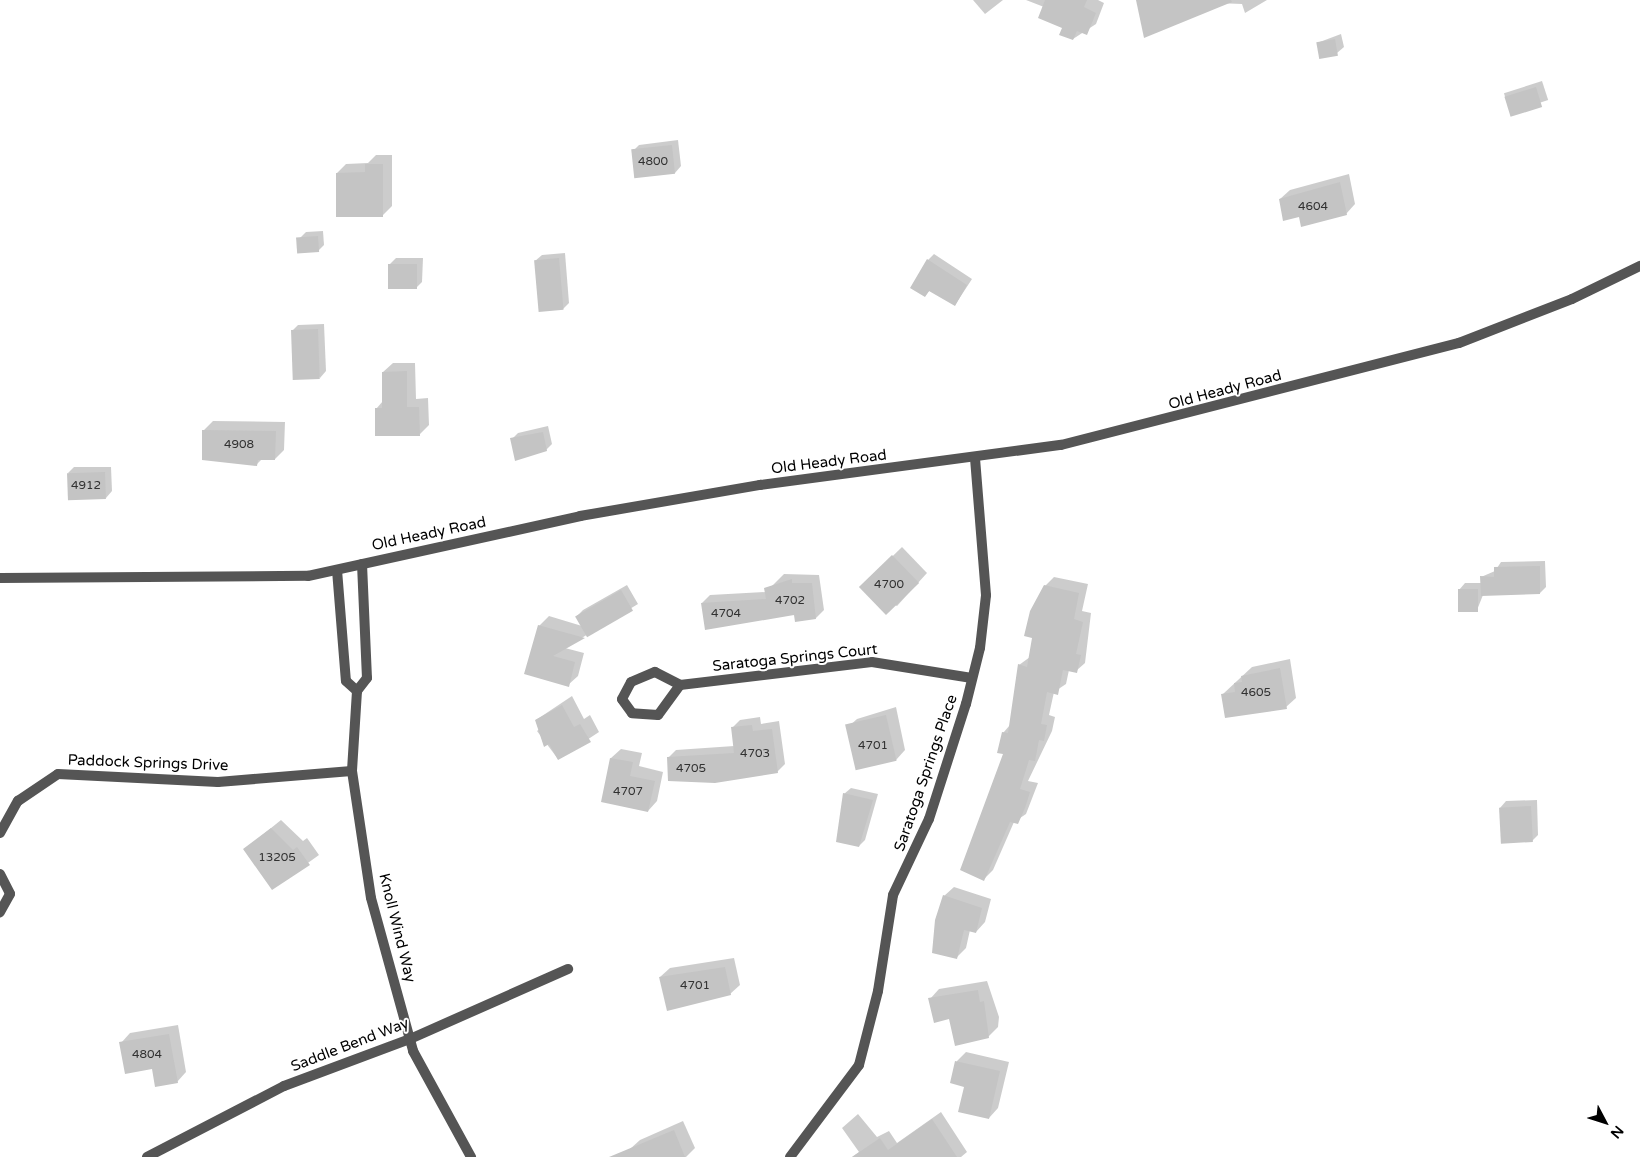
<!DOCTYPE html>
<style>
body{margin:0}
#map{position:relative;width:1640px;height:1157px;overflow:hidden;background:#fff;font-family:"Varela Round",sans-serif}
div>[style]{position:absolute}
.shadow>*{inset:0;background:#0003;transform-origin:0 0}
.building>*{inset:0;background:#c4c4c4;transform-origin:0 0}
.street>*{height:10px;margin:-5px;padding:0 5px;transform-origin:5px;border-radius:5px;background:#555}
span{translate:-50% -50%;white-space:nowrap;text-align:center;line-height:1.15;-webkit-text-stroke:4px #fff;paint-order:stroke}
.number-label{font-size:12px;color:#313131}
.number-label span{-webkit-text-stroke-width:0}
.street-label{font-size:15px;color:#000}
.north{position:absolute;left:1580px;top:1097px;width:50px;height:50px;-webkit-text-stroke:4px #fff;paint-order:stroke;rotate:130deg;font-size:14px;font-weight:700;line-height:20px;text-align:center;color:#000}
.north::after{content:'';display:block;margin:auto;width:18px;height:22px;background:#000;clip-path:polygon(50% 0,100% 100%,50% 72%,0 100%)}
</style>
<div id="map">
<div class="shadow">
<i style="clip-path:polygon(973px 0,1003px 0,985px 14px)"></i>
<i style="clip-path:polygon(1026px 0,1098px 0,1104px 3px,1096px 24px,1073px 39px,1044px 7px)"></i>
<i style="clip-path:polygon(1136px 0,1267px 0,1245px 13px,1242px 4px)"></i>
<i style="clip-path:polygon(1341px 34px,1344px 47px,1337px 53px,1317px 43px)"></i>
<i style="left:1542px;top:81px;width:20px;height:40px;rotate:72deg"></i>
<i style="clip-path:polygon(678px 140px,681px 166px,675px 173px,633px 151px,639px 145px)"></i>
<i style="clip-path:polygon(376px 155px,392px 155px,392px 206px,383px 215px,337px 173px,346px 164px,368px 163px)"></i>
<i style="clip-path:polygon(1349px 174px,1355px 204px,1346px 214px,1300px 216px,1280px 199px,1290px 190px)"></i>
<i style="clip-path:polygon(323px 231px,324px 245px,318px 251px,300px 238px,306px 232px)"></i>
<i style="clip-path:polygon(565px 253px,569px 303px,563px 309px,535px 261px,542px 255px)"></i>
<i style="clip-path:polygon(934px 254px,972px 279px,955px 305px,930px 290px,925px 296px,928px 260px)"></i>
<i style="clip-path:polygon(396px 258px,423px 258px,422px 282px,416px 288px,390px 264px)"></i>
<i style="clip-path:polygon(324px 324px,326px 371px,320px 378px,292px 331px,298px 325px)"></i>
<i style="clip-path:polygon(393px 363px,415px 363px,416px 399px,428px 398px,429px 425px,419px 435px,376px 409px,383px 401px,383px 372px)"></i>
<i style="clip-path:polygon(213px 421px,285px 422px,284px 450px,275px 459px,262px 459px,257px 464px,204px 430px)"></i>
<i style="clip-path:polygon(548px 426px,552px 444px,546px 450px,512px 439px,518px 433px)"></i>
<i style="clip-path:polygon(74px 467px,111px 467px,112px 491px,106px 498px,68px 473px)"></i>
<i style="clip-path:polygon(902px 547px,927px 573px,897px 606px,861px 587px)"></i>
<i style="clip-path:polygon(1545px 561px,1546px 587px,1540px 593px,1483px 595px,1477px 610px,1459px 590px,1465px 583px,1482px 583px,1481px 577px,1495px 571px,1501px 562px)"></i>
<i style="clip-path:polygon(784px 574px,819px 575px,824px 610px,816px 618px,702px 603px,710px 595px,766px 592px)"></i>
<i style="clip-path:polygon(1054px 577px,1088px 584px,1082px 611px,1091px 613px,1085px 663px,1076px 671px,1069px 670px,1066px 684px,1054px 692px,1049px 715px,1055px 717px,1052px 731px,1028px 781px,1038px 783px,1026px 814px,1014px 822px,993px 870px,984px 879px,1005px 753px,1003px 733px,1010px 725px,1019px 665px,1030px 657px,1045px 586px)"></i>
<i style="clip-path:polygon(627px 585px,638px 604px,565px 648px,584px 653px,578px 676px,568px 685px,525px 673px,539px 626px,549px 616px,582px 626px,577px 616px,583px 610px)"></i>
<i style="clip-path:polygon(1290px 659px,1296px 698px,1286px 707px,1223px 694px,1252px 667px)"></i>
<i style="clip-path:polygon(572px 696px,584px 719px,590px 715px,599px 732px,558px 759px,537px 731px,541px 728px,536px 720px)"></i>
<i style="clip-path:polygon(896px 707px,905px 750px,896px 760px,847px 728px,857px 719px)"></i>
<i style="clip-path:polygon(760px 717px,761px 724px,779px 721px,785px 764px,777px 772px,668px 758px,676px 750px,734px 746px,732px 728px,740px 720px)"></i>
<i style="clip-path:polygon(621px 749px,642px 753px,639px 766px,663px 772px,657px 801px,648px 811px,603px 801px,611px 758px)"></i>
<i style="clip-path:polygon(851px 788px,878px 794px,865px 840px,859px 846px,844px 794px)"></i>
<i style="clip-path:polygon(1537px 800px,1538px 835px,1532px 841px,1500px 808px,1506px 801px)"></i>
<i style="clip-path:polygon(281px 820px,303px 841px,307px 838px,319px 855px,273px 888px,245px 849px)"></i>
<i style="clip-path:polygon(954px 887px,991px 899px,985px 922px,976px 932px,970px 930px,966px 948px,956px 958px,944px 896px)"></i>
<i style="clip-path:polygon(734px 958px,740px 985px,730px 994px,660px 977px,670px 968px)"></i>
<i style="clip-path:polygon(987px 981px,999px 1017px,998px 1027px,988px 1037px,950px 1017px,930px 999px,939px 989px)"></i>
<i style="clip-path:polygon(178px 1025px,186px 1072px,177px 1082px,121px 1043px,130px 1033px)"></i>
<i style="clip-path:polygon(966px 1052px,1009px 1062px,998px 1108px,989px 1118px,966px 1086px,952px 1082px,957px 1061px)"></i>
<i style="clip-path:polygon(941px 1112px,967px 1152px,961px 1157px,852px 1157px,859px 1152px,842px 1128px,858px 1114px,877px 1137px,889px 1131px,897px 1143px)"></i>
<i style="clip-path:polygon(683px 1121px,695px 1148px,686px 1157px,633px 1157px,630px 1149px,640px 1140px)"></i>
</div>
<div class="building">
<i style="clip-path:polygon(1045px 0,1087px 0,1084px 7px,1096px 13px,1087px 35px,1077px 31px,1073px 40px,1059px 35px,1062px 28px,1038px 18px)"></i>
<i style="clip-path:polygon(1136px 0,1231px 0,1232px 2px,1144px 38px)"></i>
<i style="left:1335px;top:39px;width:17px;height:19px;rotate:80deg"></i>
<i style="left:1536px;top:87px;width:21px;height:33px;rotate:73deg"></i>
<i style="left:672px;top:145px;width:29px;height:41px;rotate:84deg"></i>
<i style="clip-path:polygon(365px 164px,383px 164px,383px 217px,336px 217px,336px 173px,365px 172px)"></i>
<i style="clip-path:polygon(1340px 182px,1347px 215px,1301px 227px,1299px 217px,1283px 221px,1279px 199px)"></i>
<i style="left:318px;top:236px;width:16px;height:22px;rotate:86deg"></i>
<i style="left:559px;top:258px;width:52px;height:25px;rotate:85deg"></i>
<i style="clip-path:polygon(927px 259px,967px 285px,955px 306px,929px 291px,925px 297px,910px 288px)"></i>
<i style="left:388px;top:264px;width:29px;height:25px"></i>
<i style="left:318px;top:329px;width:50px;height:27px;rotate:88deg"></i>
<i style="clip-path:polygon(407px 371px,407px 407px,419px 407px,420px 436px,375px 436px,375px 408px,382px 408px,382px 372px)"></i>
<i style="clip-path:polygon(202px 430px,276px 431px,275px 460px,258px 460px,257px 466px,202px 460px)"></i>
<i style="clip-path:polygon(543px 432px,547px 451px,515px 461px,510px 438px)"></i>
<i style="left:105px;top:472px;width:27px;height:38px;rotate:88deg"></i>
<i style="left:892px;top:555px;width:39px;height:46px;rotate:46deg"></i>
<i style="clip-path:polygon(1540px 566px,1540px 594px,1481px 596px,1480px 576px,1494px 577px,1494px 567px)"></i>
<i style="clip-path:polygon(792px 579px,792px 583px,812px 583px,816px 619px,795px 622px,794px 615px,705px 630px,701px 603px,766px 599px,764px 588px)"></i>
<i style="clip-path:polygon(1044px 585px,1079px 593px,1074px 619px,1083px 622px,1076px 654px,1081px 655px,1077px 673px,1063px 670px,1058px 695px,1047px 692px,1041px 724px,1047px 725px,1044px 741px,1039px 740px,1035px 761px,1029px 760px,1020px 789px,1030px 792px,1025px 808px,1018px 824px,1010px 822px,984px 881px,960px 870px,1003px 754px,997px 753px,1002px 732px,1008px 733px,1018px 664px,1027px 667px,1032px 638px,1024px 636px,1030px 611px)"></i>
<i style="left:1458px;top:589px;width:20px;height:23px"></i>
<i style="left:621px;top:590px;width:24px;height:53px;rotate:60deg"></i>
<i style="clip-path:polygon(538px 625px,585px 638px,553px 656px,575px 662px,569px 687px,524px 674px)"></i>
<i style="clip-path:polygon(1280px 668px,1287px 709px,1225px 718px,1221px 694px,1235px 692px,1234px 683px,1242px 682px,1241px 676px)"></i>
<i style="clip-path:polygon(562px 705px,574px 727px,580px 724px,591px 742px,558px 760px,549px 744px,544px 747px,535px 720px)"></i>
<i style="left:886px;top:715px;width:47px;height:42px;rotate:77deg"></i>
<i style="clip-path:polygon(752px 725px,753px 731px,772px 729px,778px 773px,715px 783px,668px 781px,667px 757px,734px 753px,731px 727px)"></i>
<i style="clip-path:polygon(610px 758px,633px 762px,630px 776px,655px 781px,648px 812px,601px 802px)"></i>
<i style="clip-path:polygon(843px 793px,873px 800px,859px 847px,836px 842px)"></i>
<i style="left:1531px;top:806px;width:36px;height:32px;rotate:87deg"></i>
<i style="clip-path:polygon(271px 828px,293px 850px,297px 847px,310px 865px,272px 890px,243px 849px)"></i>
<i style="clip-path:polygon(943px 895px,982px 908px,976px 933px,964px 930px,957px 959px,932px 953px,935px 920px)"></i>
<i style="clip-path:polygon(725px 967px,731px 995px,667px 1011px,659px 977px)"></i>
<i style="clip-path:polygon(978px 990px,980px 1002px,984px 1001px,989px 1038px,955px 1046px,949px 1019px,934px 1023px,928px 998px)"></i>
<i style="clip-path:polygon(169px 1034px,178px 1083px,155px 1087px,152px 1069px,125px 1074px,119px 1042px)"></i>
<i style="clip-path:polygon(955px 1061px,1000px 1071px,989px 1119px,958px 1112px,964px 1087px,950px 1083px)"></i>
<i style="clip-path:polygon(932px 1119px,957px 1157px,852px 1157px,880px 1138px,888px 1150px)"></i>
<i style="clip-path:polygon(674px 1130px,685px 1157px,609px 1157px)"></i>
</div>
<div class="street">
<i style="left:362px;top:564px;width:114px;rotate:87.5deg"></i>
<i style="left:367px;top:678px;width:16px;rotate:128deg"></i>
<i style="left:357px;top:691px;width:80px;rotate:93.6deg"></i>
<i style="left:352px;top:771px;width:128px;rotate:81.5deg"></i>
<i style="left:371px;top:898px;width:159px;rotate:74.6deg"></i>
<i style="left:413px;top:1051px;width:121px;rotate:61.3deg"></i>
<i style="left:337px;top:570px;width:111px;rotate:85.4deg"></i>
<i style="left:346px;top:681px;width:15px;rotate:42deg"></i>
<i style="left:0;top:578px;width:308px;rotate:-0.4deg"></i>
<i style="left:308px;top:576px;width:279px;rotate:-12.4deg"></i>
<i style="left:580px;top:516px;width:183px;rotate:-9.8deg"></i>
<i style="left:760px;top:485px;width:304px;rotate:-7.6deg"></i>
<i style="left:1061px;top:445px;width:411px;rotate:-14.4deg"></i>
<i style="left:1459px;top:343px;width:121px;rotate:-21.3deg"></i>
<i style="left:1572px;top:299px;width:76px;rotate:-25.9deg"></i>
<i style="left:680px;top:685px;width:37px;rotate:126deg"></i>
<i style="left:658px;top:715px;width:26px;rotate:-176deg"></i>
<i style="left:632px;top:713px;width:17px;rotate:-126deg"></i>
<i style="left:622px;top:699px;width:19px;rotate:-62deg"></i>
<i style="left:631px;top:682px;width:26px;rotate:-23deg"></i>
<i style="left:655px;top:672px;width:28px;rotate:27deg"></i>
<i style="left:680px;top:685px;width:193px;rotate:-6.8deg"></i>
<i style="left:872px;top:662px;width:101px;rotate:9.1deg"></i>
<i style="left:0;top:833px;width:37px;rotate:-61deg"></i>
<i style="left:18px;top:801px;width:48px;rotate:-34deg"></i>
<i style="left:58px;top:774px;width:160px;rotate:2.9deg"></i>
<i style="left:218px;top:782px;width:134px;rotate:-4.7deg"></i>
<i style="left:0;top:874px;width:22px;rotate:63deg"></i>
<i style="left:10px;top:894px;width:21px;rotate:119deg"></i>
<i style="left:147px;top:1157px;width:154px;rotate:-27.4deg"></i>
<i style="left:284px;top:1086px;width:134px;rotate:-20.5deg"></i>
<i style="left:410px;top:1039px;width:173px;rotate:-23.9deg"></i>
<i style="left:790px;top:1157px;width:115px;rotate:-53.1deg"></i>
<i style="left:859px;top:1065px;width:76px;rotate:-75.6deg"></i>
<i style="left:878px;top:991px;width:97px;rotate:-81.1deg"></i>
<i style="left:893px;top:895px;width:84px;rotate:-64.7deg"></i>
<i style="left:929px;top:819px;width:121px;rotate:-72.2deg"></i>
<i style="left:966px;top:704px;width:58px;rotate:-76deg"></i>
<i style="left:980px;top:648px;width:53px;rotate:-83.5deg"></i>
<i style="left:986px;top:595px;width:137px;rotate:-94.6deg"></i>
</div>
<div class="number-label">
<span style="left:653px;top:162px">4800</span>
<span style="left:1313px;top:207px">4604</span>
<span style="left:239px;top:445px">4908</span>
<span style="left:86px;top:486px">4912</span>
<span style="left:889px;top:585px">4700</span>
<span style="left:790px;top:601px">4702</span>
<span style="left:726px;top:614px">4704</span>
<span style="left:1256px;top:693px">4605</span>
<span style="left:873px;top:746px">4701</span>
<span style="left:755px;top:754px">4703</span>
<span style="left:691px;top:769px">4705</span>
<span style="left:628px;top:792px">4707</span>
<span style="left:277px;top:858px">13205</span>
<span style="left:695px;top:986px">4701</span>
<span style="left:147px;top:1055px">4804</span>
</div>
<div class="street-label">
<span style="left:1225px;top:390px;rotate:-15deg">Old Heady Road</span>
<span style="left:829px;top:462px;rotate:-7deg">Old Heady Road</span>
<span style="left:429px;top:534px;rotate:-12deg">Old Heady Road</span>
<span style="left:795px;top:658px;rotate:-6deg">Saratoga Springs Court</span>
<span style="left:148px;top:763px;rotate:2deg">Paddock Springs Drive</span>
<span style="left:926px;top:773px;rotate:-71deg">Saratoga Springs Place</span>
<span style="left:397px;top:928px;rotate:76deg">Knoll Wind Way</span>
<span style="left:350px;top:1045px;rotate:-21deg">Saddle Bend Way</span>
</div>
<div class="north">N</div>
</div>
